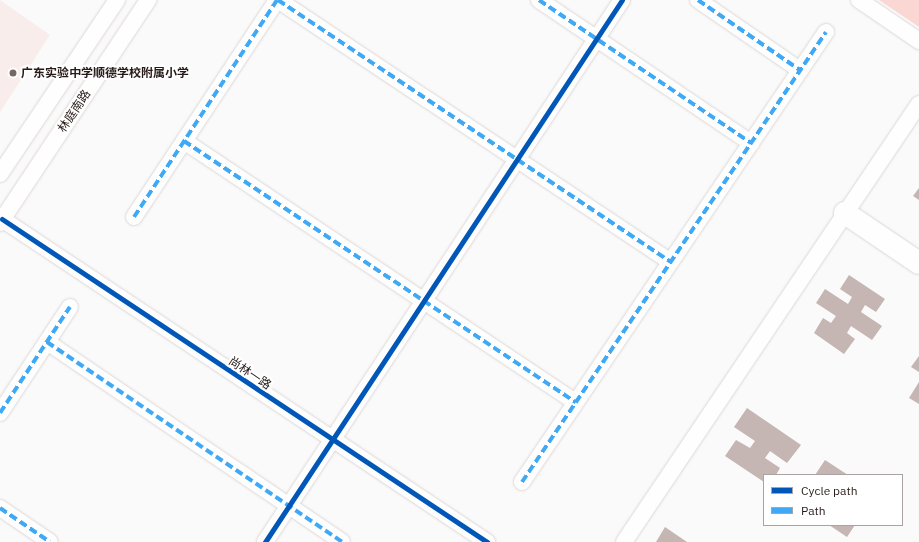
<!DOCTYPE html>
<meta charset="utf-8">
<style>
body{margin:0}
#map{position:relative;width:919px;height:542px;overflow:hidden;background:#fafafa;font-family:"IBM Plex Sans","Noto Sans SC",sans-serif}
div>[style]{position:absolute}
.built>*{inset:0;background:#f8edeb}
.green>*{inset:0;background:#fad7d3}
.building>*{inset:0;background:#c5b5b3}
.roads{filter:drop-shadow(0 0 1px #ded7d6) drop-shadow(0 0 1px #ded7d6)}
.street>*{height:16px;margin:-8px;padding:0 8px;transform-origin:8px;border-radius:8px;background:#fefefe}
.secondary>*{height:22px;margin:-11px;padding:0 11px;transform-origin:11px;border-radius:11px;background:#fefefe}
.quiet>*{height:4px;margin-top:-2px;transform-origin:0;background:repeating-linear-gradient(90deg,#3fa9f5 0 8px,transparent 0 12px)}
.cycleway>*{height:5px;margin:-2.5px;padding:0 2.5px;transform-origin:2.5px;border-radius:2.5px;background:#0057b8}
.dots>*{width:11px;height:11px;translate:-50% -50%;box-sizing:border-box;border:2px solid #fff;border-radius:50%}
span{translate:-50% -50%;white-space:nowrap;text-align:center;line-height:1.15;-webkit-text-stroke:4px #fff;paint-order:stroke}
.poi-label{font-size:12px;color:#271a18;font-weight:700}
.left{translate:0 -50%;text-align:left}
.street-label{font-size:12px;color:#271a18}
.legend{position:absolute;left:763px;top:474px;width:140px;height:52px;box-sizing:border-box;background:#fff;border:1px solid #a9a3a3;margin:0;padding:5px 7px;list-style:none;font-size:12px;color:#271a18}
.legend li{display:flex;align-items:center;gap:8px;height:20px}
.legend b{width:20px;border:1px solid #a9a3a3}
</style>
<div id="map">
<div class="built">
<i style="clip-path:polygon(0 0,50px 35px,0 112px)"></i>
</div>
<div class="green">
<i style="clip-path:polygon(879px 0,919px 0,919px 27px)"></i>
</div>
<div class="building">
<i style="clip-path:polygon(919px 188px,919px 200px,913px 196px)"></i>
<i style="clip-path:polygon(849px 275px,885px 299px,876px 312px,865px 305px,861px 312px,882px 326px,872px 340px,851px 326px,847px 333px,855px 339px,844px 354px,814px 333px,823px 318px,831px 323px,836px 316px,816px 303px,825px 289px,848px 304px,852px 297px,840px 289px)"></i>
<i style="clip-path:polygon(919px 356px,919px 372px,911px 367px)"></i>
<i style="clip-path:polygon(919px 382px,919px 404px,909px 398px)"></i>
<i style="clip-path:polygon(747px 408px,801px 445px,787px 463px,770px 451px,765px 458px,780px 468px,776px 475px,764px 475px,764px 482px,725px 456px,736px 440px,750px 448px,755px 441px,734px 427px)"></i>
<i style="clip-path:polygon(825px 460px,848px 475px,815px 475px)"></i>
<i style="clip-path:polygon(829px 525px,855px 525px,847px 537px)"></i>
<i style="clip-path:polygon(665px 527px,687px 542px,656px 542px)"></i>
</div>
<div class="roads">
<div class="street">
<i style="left:278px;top:0;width:472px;rotate:33.7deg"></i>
<i style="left:539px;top:0;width:256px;rotate:34deg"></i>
<i style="left:698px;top:0;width:124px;rotate:34.5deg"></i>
<i style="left:859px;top:0;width:73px;rotate:34.3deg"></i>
<i style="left:184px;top:141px;width:471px;rotate:33.7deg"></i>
<i style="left:0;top:174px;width:210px;rotate:-56.1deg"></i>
<i style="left:134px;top:217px;width:260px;rotate:-56.6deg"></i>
<i style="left:2px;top:219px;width:583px;rotate:33.66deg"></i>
<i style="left:0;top:223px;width:268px;rotate:-56.4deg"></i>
<i style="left:47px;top:342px;width:356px;rotate:34.1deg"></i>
<i style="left:0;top:413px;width:127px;rotate:-56.6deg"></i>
<i style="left:522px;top:482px;width:543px;rotate:-55.96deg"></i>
<i style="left:0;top:508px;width:60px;rotate:34.2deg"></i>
<i style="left:265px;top:542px;width:649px;rotate:-56.63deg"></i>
<i style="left:624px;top:542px;width:528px;rotate:-56.04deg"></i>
</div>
<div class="secondary">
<i style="left:845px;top:213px;width:89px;rotate:34deg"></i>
</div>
</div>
<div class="quiet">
<i style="left:278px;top:0;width:472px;rotate:33.7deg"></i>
<i style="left:539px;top:0;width:256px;rotate:34deg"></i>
<i style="left:698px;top:0;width:124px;rotate:34.5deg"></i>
<i style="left:184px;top:141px;width:471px;rotate:33.7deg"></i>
<i style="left:134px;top:217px;width:260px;rotate:-56.6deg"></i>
<i style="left:47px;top:342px;width:356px;rotate:34.1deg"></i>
<i style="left:0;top:413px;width:127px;rotate:-56.6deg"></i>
<i style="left:522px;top:482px;width:543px;rotate:-55.96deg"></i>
<i style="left:0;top:508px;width:60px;rotate:34.2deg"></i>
</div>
<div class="cycleway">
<i style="left:2px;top:219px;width:583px;rotate:33.66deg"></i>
<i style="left:265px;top:542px;width:649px;rotate:-56.63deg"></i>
</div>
<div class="dots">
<i style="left:13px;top:73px;background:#716867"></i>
</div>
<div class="poi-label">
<span class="left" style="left:21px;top:73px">广东实验中学顺德学校附属小学</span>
</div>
<div class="street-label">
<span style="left:74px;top:111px;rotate:-56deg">林庭南路</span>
<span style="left:250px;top:373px;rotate:34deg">尚林一路</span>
</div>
<ul class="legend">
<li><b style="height:5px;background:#0057b8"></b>Cycle path</li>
<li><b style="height:5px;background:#3fa9f5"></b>Path</li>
</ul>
</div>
